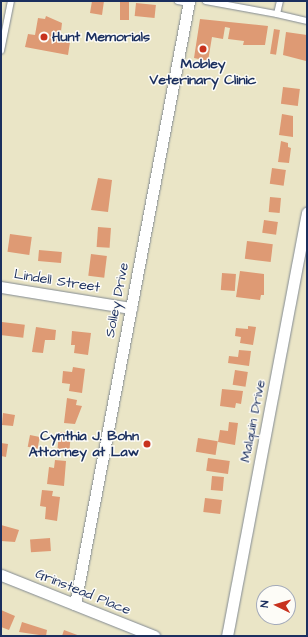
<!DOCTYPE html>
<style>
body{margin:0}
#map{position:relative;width:308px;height:637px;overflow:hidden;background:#eae5c6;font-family:"Architects Daughter",sans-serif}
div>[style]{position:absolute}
.building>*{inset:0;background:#de9a74;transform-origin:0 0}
.roads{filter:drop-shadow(0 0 1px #828a92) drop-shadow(0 0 1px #828a92)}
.service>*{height:5.5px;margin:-2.75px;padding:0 2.75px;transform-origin:2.75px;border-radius:2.75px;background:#fff}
.minor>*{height:11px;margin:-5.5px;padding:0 5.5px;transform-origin:5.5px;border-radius:5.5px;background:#fff}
.dots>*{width:11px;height:11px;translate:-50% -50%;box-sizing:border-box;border:2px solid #fdfcf7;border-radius:50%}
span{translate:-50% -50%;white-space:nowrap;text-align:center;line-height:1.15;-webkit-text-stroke:3px #fdfcf7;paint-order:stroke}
.poi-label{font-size:14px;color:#1b2f5e;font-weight:700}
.left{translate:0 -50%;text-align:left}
.right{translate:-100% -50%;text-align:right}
.street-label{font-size:14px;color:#1b2f5e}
.frame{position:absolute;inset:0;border:2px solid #1b2f5e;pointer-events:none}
.north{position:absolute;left:256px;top:585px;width:40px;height:40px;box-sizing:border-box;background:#fdfcf7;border:1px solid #a3aaba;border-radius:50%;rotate:275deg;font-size:11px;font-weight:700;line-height:16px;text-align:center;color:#1b2f5e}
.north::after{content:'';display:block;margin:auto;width:14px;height:18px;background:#c8321e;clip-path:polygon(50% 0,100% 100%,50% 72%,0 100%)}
</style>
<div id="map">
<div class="building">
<i style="clip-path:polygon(92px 1px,104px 1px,102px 15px,90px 13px)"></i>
<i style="left:120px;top:1px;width:9px;height:19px"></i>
<i style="left:136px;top:3px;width:20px;height:13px;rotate:6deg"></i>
<i style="clip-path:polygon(46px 16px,62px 23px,60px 40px,70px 42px,68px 55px,25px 47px,28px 34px,35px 35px,38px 18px,45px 19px)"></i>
<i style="clip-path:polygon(200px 19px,268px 26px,265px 45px,243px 45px,244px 41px,228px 39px,230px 28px,225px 27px,223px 39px,212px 37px,208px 61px,194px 58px)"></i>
<i style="left:274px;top:29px;width:6px;height:25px;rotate:9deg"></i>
<i style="clip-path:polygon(286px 32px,307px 35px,306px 61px,283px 55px)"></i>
<i style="left:283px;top:87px;width:17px;height:17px;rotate:7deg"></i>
<i style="clip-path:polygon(282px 114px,293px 116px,293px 137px,279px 135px)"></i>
<i style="clip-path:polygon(281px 141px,288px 143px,288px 147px,291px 148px,289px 163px,278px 162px)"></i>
<i style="left:272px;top:168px;width:14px;height:16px;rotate:8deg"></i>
<i style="clip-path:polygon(98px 178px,112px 180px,108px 212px,91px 210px)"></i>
<i style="left:270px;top:197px;width:11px;height:15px;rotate:5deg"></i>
<i style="left:264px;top:220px;width:14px;height:13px;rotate:8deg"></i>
<i style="left:98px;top:227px;width:13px;height:20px;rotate:4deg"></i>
<i style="left:10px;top:234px;width:22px;height:18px;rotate:8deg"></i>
<i style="left:247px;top:241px;width:26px;height:18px;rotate:7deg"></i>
<i style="left:39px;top:250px;width:23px;height:11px;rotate:5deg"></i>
<i style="left:91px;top:254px;width:16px;height:22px;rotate:7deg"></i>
<i style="clip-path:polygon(240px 271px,264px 274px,264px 295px,261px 295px,260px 300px,236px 297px)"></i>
<i style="left:222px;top:273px;width:14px;height:17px;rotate:4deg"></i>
<i style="left:2px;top:322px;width:23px;height:13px;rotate:7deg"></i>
<i style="clip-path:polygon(248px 326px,256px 327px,253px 345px,240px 343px,241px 337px,235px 336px,236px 328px,248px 329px)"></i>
<i style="clip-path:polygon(36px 327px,56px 330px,55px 340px,45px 340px,43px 353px,32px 352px)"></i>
<i style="clip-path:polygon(72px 331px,91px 333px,88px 355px,74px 353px,75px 345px,71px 345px)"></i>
<i style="clip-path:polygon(239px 350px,251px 351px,249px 366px,228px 363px,229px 356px,238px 357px)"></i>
<i style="clip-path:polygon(73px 367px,85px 369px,82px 393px,69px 391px,70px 384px,62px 383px,63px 371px,72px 372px)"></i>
<i style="left:235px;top:370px;width:13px;height:15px;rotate:9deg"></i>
<i style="clip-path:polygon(222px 389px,243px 391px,241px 404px,236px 403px,235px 408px,220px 406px)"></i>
<i style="clip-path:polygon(67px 398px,77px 400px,76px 405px,82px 406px,75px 424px,64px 423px)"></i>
<i style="clip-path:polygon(3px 413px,15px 415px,13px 426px,2px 425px)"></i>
<i style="clip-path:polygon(229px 422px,238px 423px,235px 445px,218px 442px,220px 430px,228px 431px)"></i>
<i style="left:59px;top:432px;width:12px;height:20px;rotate:5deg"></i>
<i style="left:30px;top:435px;width:10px;height:12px;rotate:11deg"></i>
<i style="left:198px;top:438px;width:20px;height:14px;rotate:9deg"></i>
<i style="clip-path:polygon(1px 443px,8px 444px,6px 457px,1px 456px)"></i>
<i style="left:208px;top:458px;width:22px;height:13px;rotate:8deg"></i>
<i style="clip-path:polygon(55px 460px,66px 461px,64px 486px,47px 484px,49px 467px,54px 468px)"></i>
<i style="left:212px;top:476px;width:12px;height:14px;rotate:5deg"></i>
<i style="clip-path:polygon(42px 490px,53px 491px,52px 496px,60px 497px,57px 521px,45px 519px,46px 507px,40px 506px)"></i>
<i style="left:205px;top:498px;width:17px;height:14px;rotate:7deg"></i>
<i style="clip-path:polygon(1px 525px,19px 530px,15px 542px,1px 541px)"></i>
<i style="left:50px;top:538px;width:13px;height:20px;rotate:86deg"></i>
<i style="clip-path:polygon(1px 610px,15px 616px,9px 630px,1px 627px)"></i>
<i style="clip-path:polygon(22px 622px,47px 630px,46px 636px,19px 632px)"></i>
<i style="clip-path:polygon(64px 630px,80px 636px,62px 636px)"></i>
</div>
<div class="roads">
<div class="service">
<i style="left:178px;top:1px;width:11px;rotate:10deg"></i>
<i style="left:206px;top:1px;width:72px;rotate:10.4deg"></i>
<i style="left:277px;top:14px;width:13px;rotate:-77deg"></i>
<i style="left:277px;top:14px;width:31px;rotate:13deg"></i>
<i style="left:1px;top:51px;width:51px;rotate:-78.7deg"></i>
</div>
<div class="minor">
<i style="left:1px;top:287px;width:132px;rotate:9.2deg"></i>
<i style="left:1px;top:575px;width:165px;rotate:21.7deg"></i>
<i style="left:75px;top:604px;width:614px;rotate:-79.29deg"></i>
<i style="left:227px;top:636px;width:431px;rotate:-79.3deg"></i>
</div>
</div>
<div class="dots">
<i style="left:44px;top:37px;background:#c8321e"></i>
<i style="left:203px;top:49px;background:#c8321e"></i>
<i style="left:147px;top:444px;background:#c8321e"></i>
</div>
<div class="poi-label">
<span class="left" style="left:52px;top:37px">Hunt Memorials</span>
<span style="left:203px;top:72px">Mobley<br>Veterinary Clinic</span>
<span class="right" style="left:139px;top:444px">Cynthia J. Bohn<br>Attorney at Law</span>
</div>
<div class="street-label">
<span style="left:57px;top:281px;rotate:9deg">Lindell Street</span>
<span style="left:117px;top:300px;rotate:-79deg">Solley Drive</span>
<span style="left:253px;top:421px;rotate:-79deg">Malquin Drive</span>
<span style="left:83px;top:592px;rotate:22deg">Grinstead Place</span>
</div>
<div class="frame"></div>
<div class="north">N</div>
</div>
